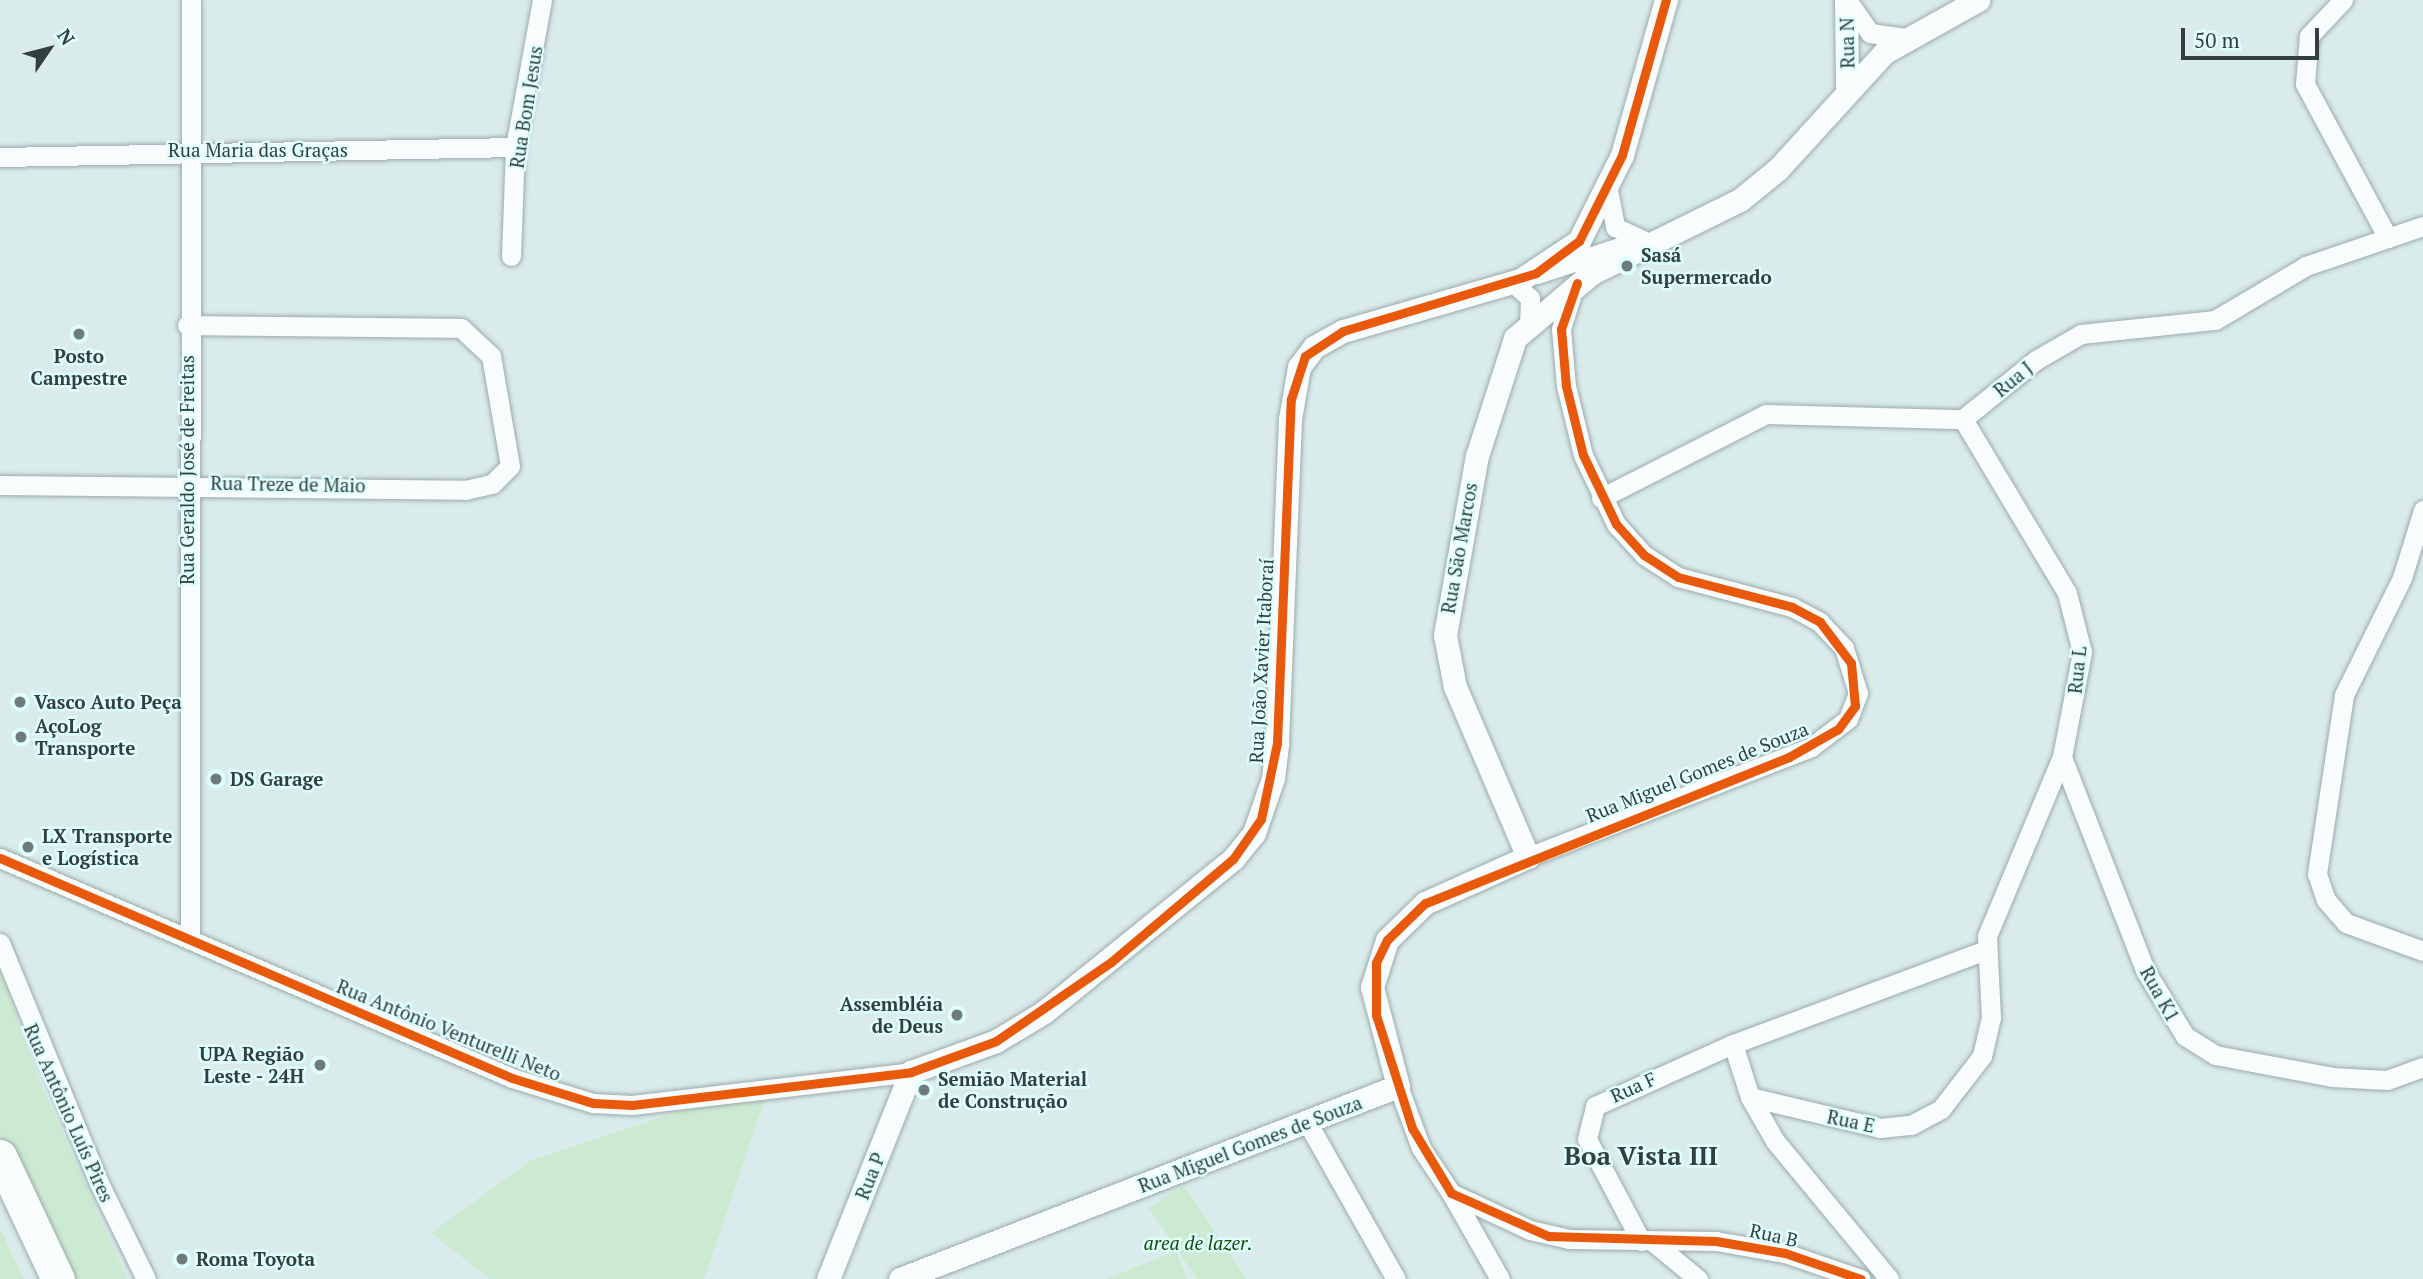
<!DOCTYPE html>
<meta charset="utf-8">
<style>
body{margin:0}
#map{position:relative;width:2423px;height:1279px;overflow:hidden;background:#d9ebeb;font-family:"PT Serif",serif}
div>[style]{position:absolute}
.green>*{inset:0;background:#ccead1}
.roads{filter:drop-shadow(0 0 2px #9caaaa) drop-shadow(0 0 2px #9caaaa)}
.minor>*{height:19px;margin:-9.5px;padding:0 9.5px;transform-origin:9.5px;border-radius:9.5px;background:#f9fcfc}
.tertiary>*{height:23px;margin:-11.5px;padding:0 11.5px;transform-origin:11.5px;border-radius:11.5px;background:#f9fcfc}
.motorway>*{height:33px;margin:-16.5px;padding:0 16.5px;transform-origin:16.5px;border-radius:16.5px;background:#f9fcfc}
.cycleway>*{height:9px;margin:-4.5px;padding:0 4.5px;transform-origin:4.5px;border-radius:4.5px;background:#e8590c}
.dots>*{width:19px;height:19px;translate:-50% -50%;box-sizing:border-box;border:4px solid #dfffff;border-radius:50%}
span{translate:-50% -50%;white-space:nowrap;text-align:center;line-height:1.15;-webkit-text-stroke:5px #dfffff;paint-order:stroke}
.street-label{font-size:19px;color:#333f3f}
.poi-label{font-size:19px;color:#333f3f;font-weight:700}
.left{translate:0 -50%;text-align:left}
.right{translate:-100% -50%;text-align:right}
.park-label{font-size:19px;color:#124d0a;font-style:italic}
.district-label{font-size:26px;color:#333f3f;font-weight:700}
.north{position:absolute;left:14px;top:14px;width:70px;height:70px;-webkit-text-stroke:5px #dfffff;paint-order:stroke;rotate:55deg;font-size:19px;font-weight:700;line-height:28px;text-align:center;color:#333f3f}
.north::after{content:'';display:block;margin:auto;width:24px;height:32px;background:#333f3f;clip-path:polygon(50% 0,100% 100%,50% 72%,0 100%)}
.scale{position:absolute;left:2181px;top:28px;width:138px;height:32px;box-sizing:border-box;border:4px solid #333f3f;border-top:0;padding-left:9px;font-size:21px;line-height:24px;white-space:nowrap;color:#333f3f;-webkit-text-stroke:5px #dfffff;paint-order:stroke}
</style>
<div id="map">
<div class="green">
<i style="clip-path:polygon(0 972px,40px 1082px,127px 1279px,70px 1279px,0 1135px)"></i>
<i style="clip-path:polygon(768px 1090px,704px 1279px,490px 1279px,431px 1233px,530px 1161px,670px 1114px)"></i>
<i style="clip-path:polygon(1183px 1185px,1246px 1279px,1197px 1279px,1149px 1208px)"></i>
<i style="clip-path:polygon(0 1228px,23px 1278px,24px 1279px,0 1279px)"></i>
<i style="clip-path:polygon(1176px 1251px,1187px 1279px,1106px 1279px)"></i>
</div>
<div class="roads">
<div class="minor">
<i style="left:1847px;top:0;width:40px;rotate:55.1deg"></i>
<i style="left:1870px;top:33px;width:34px;rotate:8deg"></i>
<i style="left:2343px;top:0;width:50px;rotate:133.4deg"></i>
<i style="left:2309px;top:36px;width:48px;rotate:94.8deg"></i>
<i style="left:2305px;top:84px;width:175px;rotate:61.7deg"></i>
<i style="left:0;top:157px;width:515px;rotate:-1.11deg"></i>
<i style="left:1608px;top:190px;width:38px;rotate:79deg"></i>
<i style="left:1615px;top:227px;width:31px;rotate:25deg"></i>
<i style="left:511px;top:256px;width:109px;rotate:-87.9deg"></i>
<i style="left:515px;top:147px;width:149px;rotate:-79.6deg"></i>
<i style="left:1537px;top:274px;width:109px;rotate:-18.1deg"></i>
<i style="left:1512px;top:282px;width:24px;rotate:42deg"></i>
<i style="left:1530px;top:298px;width:24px;rotate:92deg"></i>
<i style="left:0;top:485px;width:465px;rotate:0.6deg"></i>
<i style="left:465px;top:490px;width:28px;rotate:-13deg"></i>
<i style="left:492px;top:484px;width:25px;rotate:-45deg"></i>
<i style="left:510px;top:466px;width:112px;rotate:-99.8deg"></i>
<i style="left:491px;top:356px;width:41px;rotate:-137deg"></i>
<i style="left:461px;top:328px;width:274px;rotate:-179.4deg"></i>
<i style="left:1601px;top:498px;width:185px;rotate:-27deg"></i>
<i style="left:1766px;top:414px;width:197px;rotate:1.5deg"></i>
<i style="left:1963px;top:419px;width:94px;rotate:-38.9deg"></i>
<i style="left:2036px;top:360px;width:52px;rotate:-30deg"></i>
<i style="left:2081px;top:334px;width:135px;rotate:-6deg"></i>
<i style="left:2215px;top:320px;width:106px;rotate:-30.7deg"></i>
<i style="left:2306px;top:266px;width:124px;rotate:-18.9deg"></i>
<i style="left:2423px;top:510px;width:71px;rotate:107.2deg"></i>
<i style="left:2402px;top:578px;width:131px;rotate:116.4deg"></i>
<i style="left:2344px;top:695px;width:181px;rotate:98.6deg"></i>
<i style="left:2317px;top:874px;width:28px;rotate:71deg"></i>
<i style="left:2326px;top:900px;width:30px;rotate:49deg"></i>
<i style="left:2346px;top:923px;width:82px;rotate:20deg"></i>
<i style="left:2062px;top:757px;width:229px;rotate:68.7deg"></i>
<i style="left:2145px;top:970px;width:77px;rotate:58.8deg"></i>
<i style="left:2185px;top:1036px;width:36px;rotate:32deg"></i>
<i style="left:2215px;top:1055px;width:119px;rotate:10.6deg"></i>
<i style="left:2332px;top:1077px;width:55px;rotate:3.1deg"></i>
<i style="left:2387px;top:1080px;width:38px;rotate:-20deg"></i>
<i style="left:1528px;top:857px;width:304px;rotate:-21.2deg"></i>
<i style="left:1811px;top:747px;width:46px;rotate:-37.1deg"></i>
<i style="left:1848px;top:719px;width:28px;rotate:-69deg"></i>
<i style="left:1858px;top:693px;width:47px;rotate:-107.3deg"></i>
<i style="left:1844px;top:648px;width:35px;rotate:-133deg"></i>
<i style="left:1820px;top:622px;width:32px;rotate:-152deg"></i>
<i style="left:1792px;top:607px;width:118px;rotate:-165.3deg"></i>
<i style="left:1678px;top:577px;width:40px;rotate:-147.1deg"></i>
<i style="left:1644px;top:555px;width:42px;rotate:-132.1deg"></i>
<i style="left:1616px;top:524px;width:76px;rotate:-115.6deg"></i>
<i style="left:1583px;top:455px;width:71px;rotate:-103.8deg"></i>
<i style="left:1566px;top:386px;width:57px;rotate:-95deg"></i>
<i style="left:1561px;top:329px;width:41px;rotate:-72.9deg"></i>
<i style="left:0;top:858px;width:557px;rotate:23.25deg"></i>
<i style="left:512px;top:1078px;width:85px;rotate:17.2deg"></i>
<i style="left:593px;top:1103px;width:39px;rotate:3deg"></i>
<i style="left:632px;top:1105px;width:281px;rotate:-6.7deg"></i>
<i style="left:190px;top:940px;width:940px;rotate:-89.94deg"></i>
<i style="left:0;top:943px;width:257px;rotate:67.6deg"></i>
<i style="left:98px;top:1181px;width:109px;rotate:63.9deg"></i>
<i style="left:1733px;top:1044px;width:56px;rotate:72.2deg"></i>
<i style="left:1750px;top:1097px;width:134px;rotate:13.4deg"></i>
<i style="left:1880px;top:1128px;width:31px;rotate:-6deg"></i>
<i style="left:1911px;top:1125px;width:34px;rotate:-28deg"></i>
<i style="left:1941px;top:1109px;width:67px;rotate:-52.3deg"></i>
<i style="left:1982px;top:1056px;width:39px;rotate:-77deg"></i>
<i style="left:1991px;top:1018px;width:82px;rotate:-92.8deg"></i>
<i style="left:1987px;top:936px;width:194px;rotate:-67.3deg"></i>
<i style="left:2062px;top:757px;width:107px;rotate:-79.2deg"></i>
<i style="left:2082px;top:652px;width:61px;rotate:-104.3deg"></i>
<i style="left:2067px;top:593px;width:203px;rotate:-120.9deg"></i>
<i style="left:1398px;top:1086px;width:66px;rotate:69.6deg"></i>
<i style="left:1421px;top:1148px;width:54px;rotate:56.3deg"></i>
<i style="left:1451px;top:1193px;width:87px;rotate:25.1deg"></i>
<i style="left:1530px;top:1230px;width:39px;rotate:13deg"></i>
<i style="left:1568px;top:1239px;width:148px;rotate:0.8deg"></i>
<i style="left:1716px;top:1241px;width:70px;rotate:9.9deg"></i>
<i style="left:1785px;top:1253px;width:80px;rotate:18.9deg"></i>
<i style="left:1750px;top:1097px;width:51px;rotate:60.4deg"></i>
<i style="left:1775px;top:1141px;width:179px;rotate:50.4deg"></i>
<i style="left:1307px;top:1122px;width:180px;rotate:60.5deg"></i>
<i style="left:1451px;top:1193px;width:99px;rotate:60.3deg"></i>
<i style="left:1641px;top:1241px;width:115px;rotate:-117.9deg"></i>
<i style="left:1587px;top:1139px;width:34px;rotate:-76deg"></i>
<i style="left:1595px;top:1106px;width:151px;rotate:-24.2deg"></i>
<i style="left:1733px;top:1044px;width:270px;rotate:-20.4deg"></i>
<i style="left:1652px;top:1241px;width:60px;rotate:39.6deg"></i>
</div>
<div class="tertiary">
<i style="left:1846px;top:0;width:87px;rotate:89.3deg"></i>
<i style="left:828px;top:1279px;width:223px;rotate:-68.2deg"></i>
<i style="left:911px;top:1072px;width:90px;rotate:-20deg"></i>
<i style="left:996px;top:1041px;width:56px;rotate:-31.1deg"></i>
<i style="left:1044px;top:1012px;width:243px;rotate:-39deg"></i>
<i style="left:1233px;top:859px;width:33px;rotate:-51deg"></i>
<i style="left:1254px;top:833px;width:58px;rotate:-70.9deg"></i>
<i style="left:1273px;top:778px;width:35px;rotate:-83deg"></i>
<i style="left:1277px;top:743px;width:324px;rotate:-87.7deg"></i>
<i style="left:1290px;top:419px;width:53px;rotate:-80.2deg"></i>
<i style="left:1299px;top:367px;width:25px;rotate:-53deg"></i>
<i style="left:1314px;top:347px;width:33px;rotate:-29deg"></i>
<i style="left:1343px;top:331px;width:184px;rotate:-16.1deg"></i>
<i style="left:1520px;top:280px;width:71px;rotate:-33.5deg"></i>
<i style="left:1579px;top:241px;width:96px;rotate:-63.4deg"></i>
<i style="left:1622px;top:155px;width:161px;rotate:-74.2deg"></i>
<i style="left:900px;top:1279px;width:534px;rotate:-21.18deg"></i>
<i style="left:1398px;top:1086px;width:102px;rotate:-104.7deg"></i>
<i style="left:1372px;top:987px;width:49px;rotate:-72.3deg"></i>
<i style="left:1387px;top:940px;width:53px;rotate:-44.2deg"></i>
<i style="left:1425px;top:903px;width:113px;rotate:-24.1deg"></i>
<i style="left:1528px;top:857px;width:185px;rotate:-113.2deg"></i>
<i style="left:1455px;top:687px;width:53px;rotate:-100.9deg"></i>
<i style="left:1445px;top:635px;width:182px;rotate:-79.9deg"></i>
<i style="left:1477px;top:456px;width:124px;rotate:-72.1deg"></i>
<i style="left:1515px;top:338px;width:101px;rotate:-40.2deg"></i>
<i style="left:1592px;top:273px;width:165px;rotate:-26.3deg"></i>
<i style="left:1740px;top:200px;width:49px;rotate:-39.2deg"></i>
<i style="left:1778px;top:169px;width:159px;rotate:-47.6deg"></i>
<i style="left:1885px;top:52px;width:107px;rotate:-29.2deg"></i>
</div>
<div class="motorway">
<i style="left:0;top:1156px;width:136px;rotate:64.8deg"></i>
</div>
</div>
<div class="cycleway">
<i style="left:1577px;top:283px;width:49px;rotate:109.2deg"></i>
<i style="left:1561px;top:329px;width:57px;rotate:85deg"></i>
<i style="left:1566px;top:386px;width:71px;rotate:76.2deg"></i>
<i style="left:1583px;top:455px;width:76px;rotate:64.4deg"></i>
<i style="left:1616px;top:524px;width:42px;rotate:47.9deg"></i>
<i style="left:1644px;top:555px;width:40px;rotate:32.9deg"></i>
<i style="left:1678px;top:577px;width:118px;rotate:14.7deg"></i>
<i style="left:1792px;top:607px;width:32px;rotate:28deg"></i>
<i style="left:1820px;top:622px;width:51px;rotate:52.9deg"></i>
<i style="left:1851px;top:663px;width:43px;rotate:84.7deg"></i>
<i style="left:1855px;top:706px;width:29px;rotate:126deg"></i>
<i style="left:1838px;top:729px;width:56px;rotate:150.3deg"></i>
<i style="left:1789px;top:757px;width:392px;rotate:158.1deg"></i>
<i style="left:1425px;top:903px;width:53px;rotate:135.8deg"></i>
<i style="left:1387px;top:940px;width:25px;rotate:116deg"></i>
<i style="left:1376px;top:963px;width:52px;rotate:90deg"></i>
<i style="left:1376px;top:1015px;width:119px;rotate:72.3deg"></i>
<i style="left:1412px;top:1128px;width:76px;rotate:59deg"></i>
<i style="left:1451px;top:1193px;width:106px;rotate:23.9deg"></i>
<i style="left:1548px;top:1236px;width:168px;rotate:1.7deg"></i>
<i style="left:1716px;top:1241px;width:70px;rotate:9.9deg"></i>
<i style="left:1785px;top:1253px;width:80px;rotate:18.9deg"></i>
<i style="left:0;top:858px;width:557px;rotate:23.25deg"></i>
<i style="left:512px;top:1078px;width:85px;rotate:17.2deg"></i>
<i style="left:593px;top:1103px;width:39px;rotate:3deg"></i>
<i style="left:632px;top:1105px;width:281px;rotate:-6.7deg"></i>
<i style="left:911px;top:1072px;width:90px;rotate:-20deg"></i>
<i style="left:996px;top:1041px;width:140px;rotate:-34.5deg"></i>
<i style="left:1111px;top:962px;width:160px;rotate:-40.2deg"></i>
<i style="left:1233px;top:859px;width:49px;rotate:-55deg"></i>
<i style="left:1261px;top:819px;width:78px;rotate:-78.1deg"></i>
<i style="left:1277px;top:743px;width:344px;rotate:-87.7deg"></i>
<i style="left:1291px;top:399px;width:45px;rotate:-72deg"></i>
<i style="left:1305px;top:356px;width:45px;rotate:-33.3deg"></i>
<i style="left:1343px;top:331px;width:202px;rotate:-16.7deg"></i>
<i style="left:1536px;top:273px;width:54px;rotate:-36.7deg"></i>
<i style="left:1579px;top:241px;width:96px;rotate:-63.4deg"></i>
<i style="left:1622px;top:155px;width:161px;rotate:-74.2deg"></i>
</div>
<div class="dots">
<i style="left:1627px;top:266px;background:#6d7b7b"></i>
<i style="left:79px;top:334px;background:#6d7b7b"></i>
<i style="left:20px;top:702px;background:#6d7b7b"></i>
<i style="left:21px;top:737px;background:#6d7b7b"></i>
<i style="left:216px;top:779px;background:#6d7b7b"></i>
<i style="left:28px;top:847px;background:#6d7b7b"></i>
<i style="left:957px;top:1015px;background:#6d7b7b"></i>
<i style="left:320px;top:1065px;background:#6d7b7b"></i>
<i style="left:924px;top:1090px;background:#6d7b7b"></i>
<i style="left:182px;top:1259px;background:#6d7b7b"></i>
</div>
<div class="street-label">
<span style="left:1847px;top:43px;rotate:-91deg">Rua N</span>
<span style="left:526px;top:107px;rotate:-81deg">Rua Bom Jesus</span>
<span style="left:258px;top:150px">Rua Maria das Graças</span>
<span style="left:2013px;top:379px;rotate:-39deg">Rua J</span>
<span style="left:187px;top:470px;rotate:-90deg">Rua Geraldo José de Freitas</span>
<span style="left:288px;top:484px;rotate:1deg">Rua Treze de Maio</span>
<span style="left:1459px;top:548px;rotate:-80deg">Rua São Marcos</span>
<span style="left:1261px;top:661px;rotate:-87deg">Rua João Xavier Itaboraí</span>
<span style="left:2077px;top:670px;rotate:-84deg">Rua L</span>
<span style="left:1697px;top:772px;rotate:-22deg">Rua Miguel Gomes de Souza</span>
<span style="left:2160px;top:994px;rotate:61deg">Rua K1</span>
<span style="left:449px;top:1030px;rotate:22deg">Rua Antônio Venturelli Neto</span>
<span style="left:1633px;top:1087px;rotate:-24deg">Rua F</span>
<span style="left:69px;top:1113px;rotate:66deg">Rua Antônio Luís Pires</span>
<span style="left:1851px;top:1121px;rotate:12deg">Rua E</span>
<span style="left:1250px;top:1144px;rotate:-21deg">Rua Miguel Gomes de Souza</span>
<span style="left:870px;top:1176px;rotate:-68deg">Rua P</span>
<span style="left:1774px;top:1235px;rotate:13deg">Rua B</span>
</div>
<div class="poi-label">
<span class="left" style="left:1641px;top:266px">Sasá<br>Supermercado</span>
<span style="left:79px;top:367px">Posto<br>Campestre</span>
<span class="left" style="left:34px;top:702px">Vasco Auto Peça</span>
<span class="left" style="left:35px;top:737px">AçoLog<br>Transporte</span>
<span class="left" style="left:230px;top:779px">DS Garage</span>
<span class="left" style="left:42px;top:847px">LX Transporte<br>e Logística</span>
<span class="right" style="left:943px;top:1015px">Assembléia<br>de Deus</span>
<span class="right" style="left:304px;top:1065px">UPA Região<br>Leste - 24H</span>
<span class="left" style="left:938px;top:1090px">Semião Material<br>de Construção</span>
<span class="left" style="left:196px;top:1259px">Roma Toyota</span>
</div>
<div class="park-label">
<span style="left:1198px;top:1243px">area de lazer.</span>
</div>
<div class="district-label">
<span style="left:1641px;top:1156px">Boa Vista III</span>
</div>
<div class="north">N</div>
<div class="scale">50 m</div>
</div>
